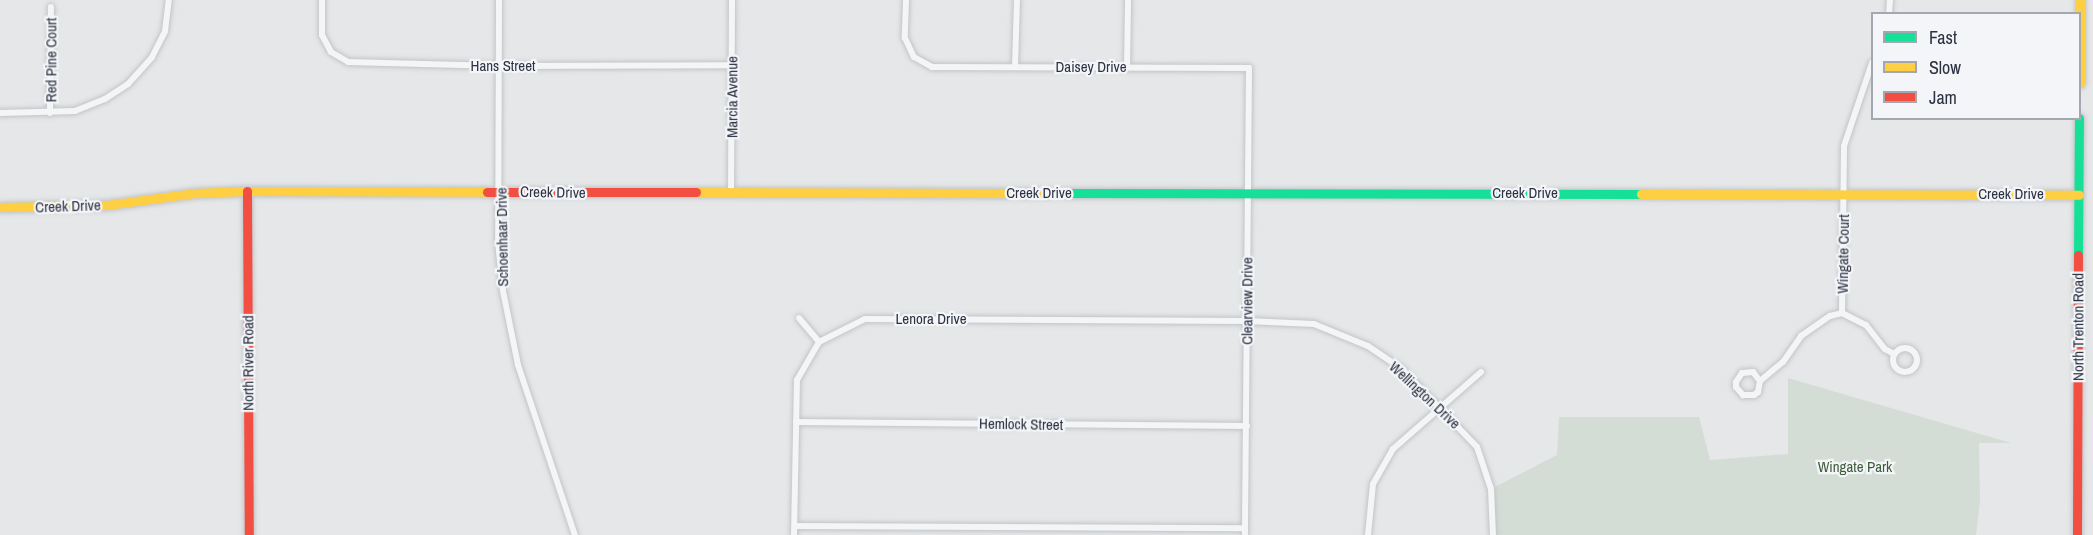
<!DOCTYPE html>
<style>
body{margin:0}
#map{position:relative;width:2093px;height:535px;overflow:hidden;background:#e5e7e9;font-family:"Archivo Narrow",sans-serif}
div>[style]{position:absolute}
.green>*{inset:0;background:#d4ddd5}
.roads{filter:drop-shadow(0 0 2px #c3c5c7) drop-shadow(0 0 2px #c3c5c7)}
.street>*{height:6px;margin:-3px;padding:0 3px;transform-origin:3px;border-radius:3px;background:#f4f5f6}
.street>.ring{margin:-3px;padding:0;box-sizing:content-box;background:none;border:6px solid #f4f5f6;border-radius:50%}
.fast>*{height:9px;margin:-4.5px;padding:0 4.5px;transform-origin:4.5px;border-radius:4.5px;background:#16e098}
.slow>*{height:9px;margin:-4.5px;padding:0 4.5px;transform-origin:4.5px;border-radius:4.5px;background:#ffcf43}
.jam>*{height:9px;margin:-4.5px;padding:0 4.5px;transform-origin:4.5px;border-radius:4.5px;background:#f24e42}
span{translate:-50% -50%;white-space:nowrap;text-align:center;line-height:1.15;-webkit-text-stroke:4.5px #f3f5f8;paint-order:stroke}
.street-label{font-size:15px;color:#2c3242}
.park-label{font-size:15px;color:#3d5d3a}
.legend{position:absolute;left:1871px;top:12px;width:210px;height:108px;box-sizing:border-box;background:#f3f5f8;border:2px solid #a3a7af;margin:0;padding:8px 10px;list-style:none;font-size:18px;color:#2c3242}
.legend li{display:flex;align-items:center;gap:12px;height:30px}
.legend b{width:30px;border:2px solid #a3a7af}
</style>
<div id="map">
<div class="green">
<i style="clip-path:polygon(1788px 378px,2011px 443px,1979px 443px,1980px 501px,1976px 535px,1492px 535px,1491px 489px,1557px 455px,1559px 417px,1699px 417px,1710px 460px,1788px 454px)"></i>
</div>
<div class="roads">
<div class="street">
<i style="left:322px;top:0;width:35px;rotate:90deg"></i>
<i style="left:322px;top:35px;width:19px;rotate:62deg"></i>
<i style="left:331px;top:52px;width:20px;rotate:30deg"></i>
<i style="left:348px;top:62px;width:151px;rotate:1.5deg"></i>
<i style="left:499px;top:66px;width:233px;rotate:-0.2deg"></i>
<i style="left:499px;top:0;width:241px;rotate:90.2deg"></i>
<i style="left:498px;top:241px;width:50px;rotate:84.3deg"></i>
<i style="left:503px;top:291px;width:76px;rotate:78.5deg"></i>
<i style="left:518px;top:365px;width:179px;rotate:71.5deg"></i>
<i style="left:906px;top:0;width:38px;rotate:92deg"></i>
<i style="left:905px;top:38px;width:21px;rotate:65deg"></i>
<i style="left:914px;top:57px;width:21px;rotate:29deg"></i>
<i style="left:932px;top:67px;width:317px;rotate:0.2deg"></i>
<i style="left:1249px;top:68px;width:467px;rotate:90.5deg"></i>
<i style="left:1889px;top:14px;width:14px;rotate:-86deg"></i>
<i style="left:1015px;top:67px;width:67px;rotate:-88.3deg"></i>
<i style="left:1127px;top:67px;width:67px;rotate:-89.1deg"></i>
<i style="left:0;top:113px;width:75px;rotate:-1.5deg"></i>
<i style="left:75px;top:111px;width:32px;rotate:-22deg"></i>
<i style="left:105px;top:99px;width:27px;rotate:-33deg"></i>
<i style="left:128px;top:84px;width:36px;rotate:-48deg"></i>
<i style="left:152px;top:57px;width:29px;rotate:-63deg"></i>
<i style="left:165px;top:31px;width:31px;rotate:-83deg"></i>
<i style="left:50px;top:113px;width:106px;rotate:-89.5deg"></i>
<i style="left:731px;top:193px;width:193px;rotate:-89.7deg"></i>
<i style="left:1842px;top:313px;width:167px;rotate:-89.3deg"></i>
<i style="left:1844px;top:146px;width:88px;rotate:-71.4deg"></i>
<i style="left:1842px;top:313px;width:27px;rotate:27deg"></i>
<i style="left:1866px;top:325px;width:31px;rotate:52deg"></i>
<i style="left:1885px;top:349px;width:10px;rotate:29deg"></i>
<i style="left:799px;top:318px;width:31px;rotate:50deg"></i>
<i class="ring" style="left:1893px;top:348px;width:18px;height:18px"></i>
<i style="left:1760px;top:381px;width:11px;rotate:-128deg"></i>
<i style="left:1753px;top:372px;width:11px;rotate:175deg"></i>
<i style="left:1742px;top:373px;width:11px;rotate:124deg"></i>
<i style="left:1736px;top:382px;width:5px;rotate:90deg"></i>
<i style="left:1736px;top:387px;width:11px;rotate:49deg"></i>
<i style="left:1743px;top:395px;width:11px"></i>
<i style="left:1754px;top:395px;width:5px;rotate:-37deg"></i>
<i style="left:1758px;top:392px;width:11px;rotate:-80deg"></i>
<i style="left:1760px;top:381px;width:30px;rotate:-40deg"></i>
<i style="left:1783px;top:362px;width:32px;rotate:-55deg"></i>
<i style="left:1801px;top:336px;width:35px;rotate:-35deg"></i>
<i style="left:1830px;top:316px;width:12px;rotate:-14deg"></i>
<i style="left:796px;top:422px;width:451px;rotate:0.5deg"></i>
<i style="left:795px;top:526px;width:450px;rotate:0.3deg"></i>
<i style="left:794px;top:535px;width:155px;rotate:-88.9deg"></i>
<i style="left:797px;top:380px;width:44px;rotate:-59.9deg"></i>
<i style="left:819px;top:342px;width:51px;rotate:-26.6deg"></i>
<i style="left:865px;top:319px;width:382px;rotate:0.3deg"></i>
<i style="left:1247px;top:321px;width:67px;rotate:2.6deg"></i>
<i style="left:1314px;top:324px;width:58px;rotate:22.2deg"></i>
<i style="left:1368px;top:346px;width:41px;rotate:34.1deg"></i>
<i style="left:1402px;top:369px;width:108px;rotate:46.1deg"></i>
<i style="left:1477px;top:447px;width:44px;rotate:71.6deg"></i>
<i style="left:1491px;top:489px;width:46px;rotate:87.5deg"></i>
<i style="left:1368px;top:535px;width:51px;rotate:-84.4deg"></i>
<i style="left:1373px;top:484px;width:40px;rotate:-60.3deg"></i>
<i style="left:1393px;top:449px;width:117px;rotate:-41.2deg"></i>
</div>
<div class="fast">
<i style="left:1053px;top:193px;width:588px;rotate:0.1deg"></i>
<i style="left:2078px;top:255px;width:137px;rotate:-89.6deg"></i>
</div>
<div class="slow">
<i style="left:2080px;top:0;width:83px;rotate:90deg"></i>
<i style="left:696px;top:192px;width:357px;rotate:0.2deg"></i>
<i style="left:1641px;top:194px;width:438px;rotate:0.1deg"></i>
<i style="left:0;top:207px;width:107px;rotate:-1.1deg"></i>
<i style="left:107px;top:205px;width:89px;rotate:-7.8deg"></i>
<i style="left:195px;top:193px;width:52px;rotate:-2.2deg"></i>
<i style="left:247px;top:191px;width:240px;rotate:0.2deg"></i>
</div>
<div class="jam">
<i style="left:247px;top:191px;width:344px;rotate:89.7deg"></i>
<i style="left:487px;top:192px;width:209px"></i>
<i style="left:2077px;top:535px;width:280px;rotate:-89.8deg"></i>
</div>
</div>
<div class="street-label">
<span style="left:51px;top:60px;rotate:-90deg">Red Pine Court</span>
<span style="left:503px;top:66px">Hans Street</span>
<span style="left:1091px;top:67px">Daisey Drive</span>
<span style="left:732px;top:97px;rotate:-90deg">Marcia Avenue</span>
<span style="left:553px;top:192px;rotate:1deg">Creek Drive</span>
<span style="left:1039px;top:193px">Creek Drive</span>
<span style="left:1525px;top:193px">Creek Drive</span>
<span style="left:2011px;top:194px">Creek Drive</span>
<span style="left:68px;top:206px;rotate:-2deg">Creek Drive</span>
<span style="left:502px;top:237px;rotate:-91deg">Schoenhaar Drive</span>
<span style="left:1843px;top:254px;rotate:-89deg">Wingate Court</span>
<span style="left:1247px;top:301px;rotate:-90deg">Clearview Drive</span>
<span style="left:931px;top:319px">Lenora Drive</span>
<span style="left:2078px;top:327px;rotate:-90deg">North Trenton Road</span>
<span style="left:248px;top:363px;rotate:-90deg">North River Road</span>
<span style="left:1425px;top:395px;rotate:43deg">Wellington Drive</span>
<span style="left:1021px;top:424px;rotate:1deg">Hemlock Street</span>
</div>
<div class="park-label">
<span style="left:1855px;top:467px">Wingate Park</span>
</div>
<ul class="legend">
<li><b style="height:8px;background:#16e098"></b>Fast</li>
<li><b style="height:8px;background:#ffcf43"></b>Slow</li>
<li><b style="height:8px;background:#f24e42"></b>Jam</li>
</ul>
</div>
